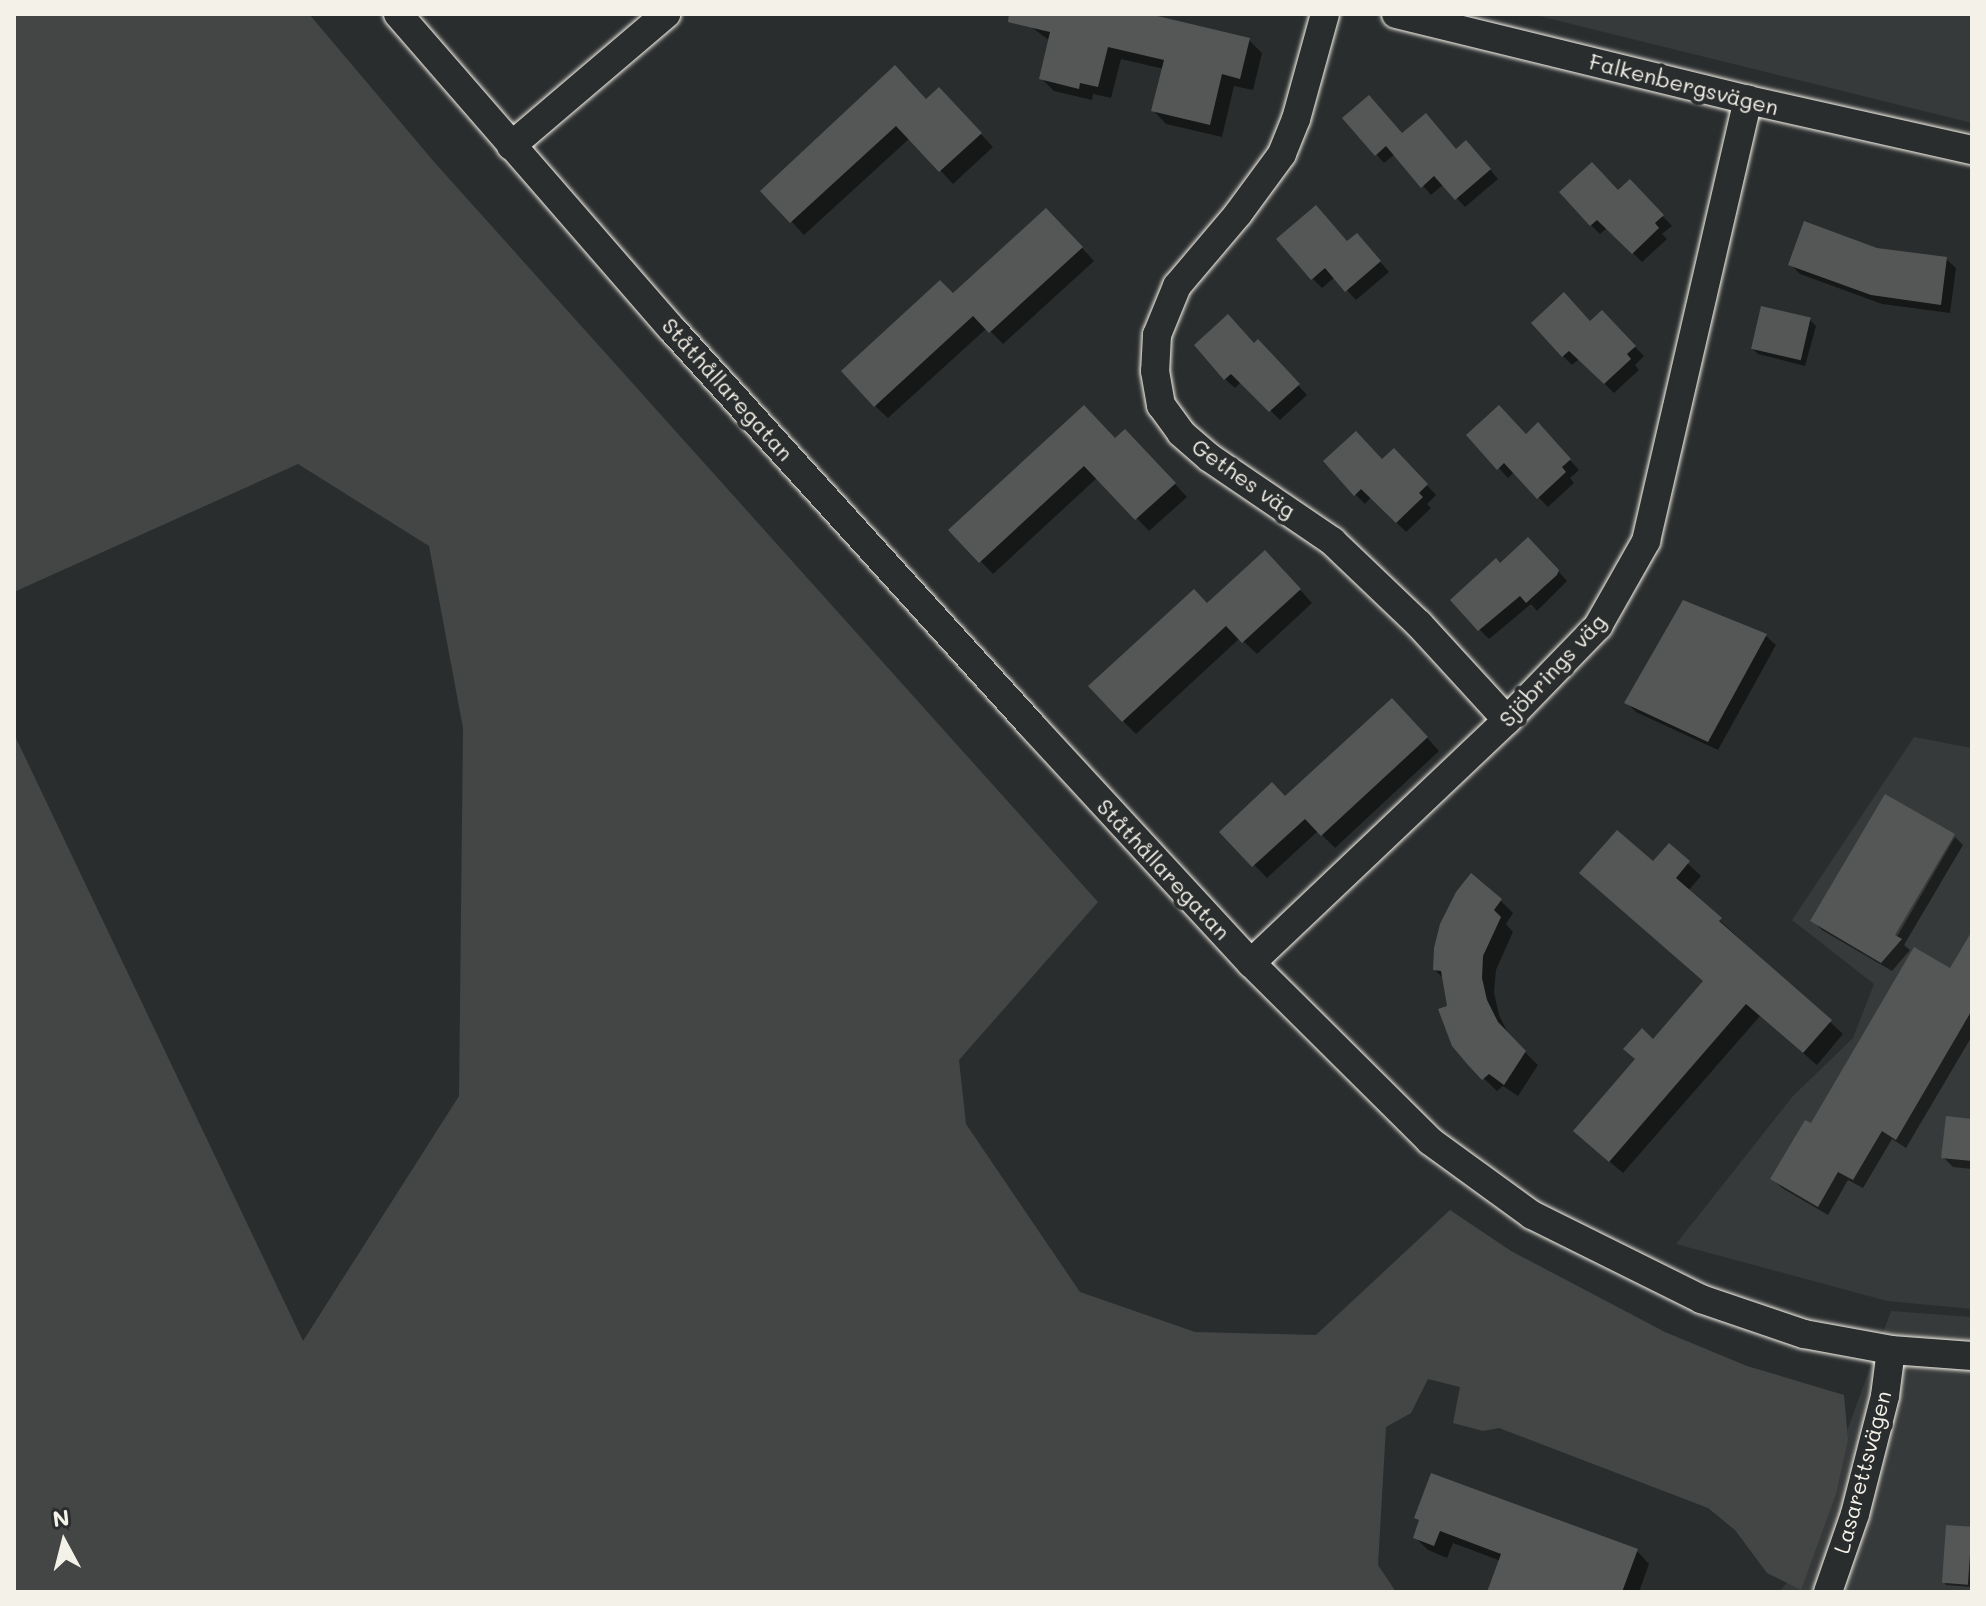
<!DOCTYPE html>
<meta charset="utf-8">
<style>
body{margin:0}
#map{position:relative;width:1986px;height:1606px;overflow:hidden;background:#2a2d2e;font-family:Mali,sans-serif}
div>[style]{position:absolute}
.built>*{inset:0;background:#373a3a}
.green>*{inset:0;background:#444645}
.shadow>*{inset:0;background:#0007}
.building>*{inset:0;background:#555756;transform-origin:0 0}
.roads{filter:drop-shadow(0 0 2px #f4f1e8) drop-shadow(0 0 2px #f4f1e8)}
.minor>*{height:28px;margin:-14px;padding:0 14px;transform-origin:14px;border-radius:14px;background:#2a2d2e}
span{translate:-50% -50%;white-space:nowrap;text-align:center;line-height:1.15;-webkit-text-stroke:8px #2a2d2e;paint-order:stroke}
.street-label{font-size:22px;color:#f4f1e8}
.frame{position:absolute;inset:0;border:16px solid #f4f1e8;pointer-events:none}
.north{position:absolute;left:24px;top:1502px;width:80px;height:80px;-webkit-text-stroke:6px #2a2d2e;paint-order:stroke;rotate:353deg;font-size:22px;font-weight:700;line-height:32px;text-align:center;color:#f4f1e8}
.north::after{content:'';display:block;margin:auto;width:28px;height:36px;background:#f4f1e8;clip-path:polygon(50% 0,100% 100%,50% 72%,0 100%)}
</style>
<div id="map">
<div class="built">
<i style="clip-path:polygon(1531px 14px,1972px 14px,1972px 123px)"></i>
<i style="clip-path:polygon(1914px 737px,1972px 748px,1972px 1309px,1887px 1301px,1676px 1244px,1793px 1096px,1853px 1038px,1874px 984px,1792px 920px)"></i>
<i style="clip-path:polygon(1891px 1311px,1972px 1317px,1972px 1592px,1779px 1592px,1794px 1575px)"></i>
</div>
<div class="green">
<i style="clip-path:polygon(14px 14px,309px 14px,435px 163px,1098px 902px,959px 1060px,966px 1124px,1080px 1292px,1195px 1332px,1316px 1335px,1450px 1210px,1511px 1251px,1665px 1332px,1747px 1366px,1844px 1395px,1848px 1440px,1836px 1494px,1801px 1590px,1767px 1573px,1735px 1530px,1708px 1508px,1499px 1428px,1483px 1431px,1453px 1423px,1460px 1387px,1428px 1379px,1411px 1413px,1386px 1427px,1378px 1565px,1396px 1592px,14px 1592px,14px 734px,303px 1341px,459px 1096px,463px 728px,429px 546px,298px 464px,14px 592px)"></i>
</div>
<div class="shadow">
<i style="clip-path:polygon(1033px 14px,1140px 14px,1249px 40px,1262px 53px,1253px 90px,1234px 86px,1222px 137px,1166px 124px,1154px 111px,1164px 69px,1121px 59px,1111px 98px,1093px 94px,1092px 100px,1054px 91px,1041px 78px,1050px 41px,1030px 26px)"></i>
<i style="clip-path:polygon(927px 101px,952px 103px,993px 147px,953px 184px,910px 138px,804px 235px,763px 191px)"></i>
<i style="clip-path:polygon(1345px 118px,1457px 151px,1475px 151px,1498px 179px,1465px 207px,1444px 184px,1431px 195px,1395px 154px,1384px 163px)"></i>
<i style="clip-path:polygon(1630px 182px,1672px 226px,1662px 234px,1667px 239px,1642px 262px,1607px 228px,1600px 234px,1591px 225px)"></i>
<i style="clip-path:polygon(1059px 223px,1094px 261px,1003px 344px,987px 328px,888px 418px,875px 406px,954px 296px)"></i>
<i style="clip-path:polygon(1347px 243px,1366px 245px,1389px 272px,1356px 300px,1335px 277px,1322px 288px,1313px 279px)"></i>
<i style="clip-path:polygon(1877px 250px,1946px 259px,1956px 268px,1950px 313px,1882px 304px,1800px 274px,1791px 265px)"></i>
<i style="clip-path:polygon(1602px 313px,1644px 356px,1635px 365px,1639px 370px,1614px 393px,1579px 359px,1572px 365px,1563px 356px)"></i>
<i style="clip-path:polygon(1810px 320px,1816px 326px,1805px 366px,1758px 354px,1752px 348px)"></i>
<i style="clip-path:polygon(1254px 345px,1267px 351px,1307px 395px,1280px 420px,1241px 382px,1235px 388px,1225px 379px)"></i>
<i style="clip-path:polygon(1469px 435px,1547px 435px,1579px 470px,1570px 478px,1574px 483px,1548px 507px,1514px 472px,1508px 478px)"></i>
<i style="clip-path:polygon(1115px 441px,1138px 444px,1187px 497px,1149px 531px,1098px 477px,993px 574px,951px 530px)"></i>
<i style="clip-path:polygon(1394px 451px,1436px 495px,1427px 504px,1431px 508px,1406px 532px,1371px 497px,1365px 504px,1355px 494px)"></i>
<i style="clip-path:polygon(1538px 549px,1567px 581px,1537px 611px,1531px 604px,1489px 639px,1479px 629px,1500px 565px)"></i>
<i style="clip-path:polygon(1278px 565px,1312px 603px,1257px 654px,1240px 638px,1136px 734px,1123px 721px,1208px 606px)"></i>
<i style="clip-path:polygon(1684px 603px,1766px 636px,1776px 645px,1718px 750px,1636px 712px,1626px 702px)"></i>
<i style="clip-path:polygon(1405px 713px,1439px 751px,1335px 848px,1318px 831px,1267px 878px,1222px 832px,1286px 799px)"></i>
<i style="clip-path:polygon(1955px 837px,1963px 845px,1904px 945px,1910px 950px,1892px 971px,1822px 930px,1813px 921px,1892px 945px)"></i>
<i style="clip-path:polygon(1669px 846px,1701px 876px,1688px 891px,1843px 1034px,1817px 1065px,1760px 1016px,1623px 1173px,1588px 1143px,1705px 982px,1654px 864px)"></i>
<i style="clip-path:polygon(1500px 900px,1513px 913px,1506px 924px,1513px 932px,1496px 970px,1494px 992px,1499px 1015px,1510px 1037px,1538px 1065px,1518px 1096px,1503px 1086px,1497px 1091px,1469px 1064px,1449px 1007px,1444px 979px,1435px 970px)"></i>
<i style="clip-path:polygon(1972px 935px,1972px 1036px,1906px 1148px,1892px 1139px,1863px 1188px,1848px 1180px,1828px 1215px,1782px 1188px,1773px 1179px,1811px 1126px,1951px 971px)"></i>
<i style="clip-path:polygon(1972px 1121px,1972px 1169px,1953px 1167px,1943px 1157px)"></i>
<i style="clip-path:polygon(1416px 1518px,1637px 1551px,1649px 1564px,1639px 1592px,1489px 1592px,1501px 1561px,1453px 1543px,1447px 1558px,1428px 1550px,1415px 1537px,1421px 1522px)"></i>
<i style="clip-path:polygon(1972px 1529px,1972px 1587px,1946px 1585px,1944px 1582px)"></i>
</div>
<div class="building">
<i style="clip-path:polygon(1009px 14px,1149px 14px,1250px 38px,1240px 79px,1222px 74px,1210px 125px,1151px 111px,1164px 60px,1108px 47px,1098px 87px,1080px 83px,1079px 89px,1039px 79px,1050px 32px,1008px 22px)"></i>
<i style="clip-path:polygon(895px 65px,926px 99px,939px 87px,982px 133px,939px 172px,896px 126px,790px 223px,760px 191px)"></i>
<i style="clip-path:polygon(1369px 95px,1402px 133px,1426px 113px,1456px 149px,1466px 140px,1491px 169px,1455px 200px,1434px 176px,1421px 188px,1386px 146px,1375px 156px,1342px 118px)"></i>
<i style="clip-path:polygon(1592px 162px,1618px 190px,1630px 179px,1664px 215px,1655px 223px,1659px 228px,1632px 254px,1597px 220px,1590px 226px,1559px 192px)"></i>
<i style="clip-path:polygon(1316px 205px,1347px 241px,1357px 233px,1381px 261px,1345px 292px,1325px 268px,1311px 280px,1276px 239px)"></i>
<i style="clip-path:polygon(1046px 208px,1083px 247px,989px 333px,973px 316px,874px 407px,841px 371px,940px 280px,953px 293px)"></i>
<i style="clip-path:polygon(1804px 221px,1877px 248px,1947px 257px,1941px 305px,1871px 295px,1788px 265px)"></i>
<i style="clip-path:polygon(1564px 292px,1590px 321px,1602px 310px,1636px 346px,1627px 354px,1631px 359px,1604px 384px,1569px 351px,1562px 357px,1531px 323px)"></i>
<i style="left:1761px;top:306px;width:51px;height:44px;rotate:13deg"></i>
<i style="clip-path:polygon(1228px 314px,1254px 343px,1258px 339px,1300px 384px,1269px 412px,1231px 374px,1224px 380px,1194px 345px)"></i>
<i style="clip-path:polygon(1084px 405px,1115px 438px,1125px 429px,1176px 483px,1135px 520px,1084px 466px,979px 563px,948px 530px)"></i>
<i style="clip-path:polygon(1499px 405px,1526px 434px,1538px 422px,1571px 459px,1562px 467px,1566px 472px,1537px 499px,1504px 463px,1497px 470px,1466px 435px)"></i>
<i style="clip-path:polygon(1356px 431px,1382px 459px,1394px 448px,1428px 484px,1419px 493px,1423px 497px,1396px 523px,1361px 489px,1354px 496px,1323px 461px)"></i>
<i style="clip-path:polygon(1528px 537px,1559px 570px,1557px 575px,1526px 603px,1520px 596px,1478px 631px,1450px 600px,1496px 558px,1500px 563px)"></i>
<i style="clip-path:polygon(1265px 550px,1301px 589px,1242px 643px,1226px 626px,1122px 722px,1088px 686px,1194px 589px,1207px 603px)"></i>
<i style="clip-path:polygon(1683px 600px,1767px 634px,1708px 742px,1624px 703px)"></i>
<i style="clip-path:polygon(1392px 698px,1428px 737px,1321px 836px,1305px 819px,1252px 867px,1219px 832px,1272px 782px,1285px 796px)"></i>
<i style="clip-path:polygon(1885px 794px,1955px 834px,1895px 935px,1902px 939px,1881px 963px,1810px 921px)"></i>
<i style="clip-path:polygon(1617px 830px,1653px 861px,1669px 843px,1690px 861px,1676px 878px,1722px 918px,1719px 921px,1832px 1020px,1803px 1053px,1746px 1004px,1609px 1162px,1573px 1131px,1635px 1059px,1623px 1049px,1642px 1028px,1653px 1039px,1703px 981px,1579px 873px)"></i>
<i style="clip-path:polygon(1471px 873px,1502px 899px,1494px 910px,1501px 917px,1483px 956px,1482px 978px,1487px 1000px,1498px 1022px,1526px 1051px,1504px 1085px,1489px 1074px,1482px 1080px,1468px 1065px,1452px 1046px,1438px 1009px,1447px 1006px,1441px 971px,1433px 970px,1434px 948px,1440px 924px,1456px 892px)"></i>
<i style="clip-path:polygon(1972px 931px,1972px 1010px,1896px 1140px,1882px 1131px,1853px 1180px,1838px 1172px,1818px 1207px,1770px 1179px,1805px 1120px,1811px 1123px,1914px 947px,1950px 968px)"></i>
<i style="clip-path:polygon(1946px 1116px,1972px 1119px,1972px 1161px,1941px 1158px)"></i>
<i style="clip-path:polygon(1431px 1473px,1638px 1549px,1622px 1592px,1487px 1592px,1501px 1554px,1440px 1531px,1434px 1546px,1413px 1538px,1419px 1520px,1414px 1518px)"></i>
<i style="left:1946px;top:1525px;width:26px;height:58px;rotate:4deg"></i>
</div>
<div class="roads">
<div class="minor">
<i style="left:398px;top:14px;width:417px;rotate:49deg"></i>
<i style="left:672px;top:329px;width:539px;rotate:47.78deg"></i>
<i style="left:1034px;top:728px;width:320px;rotate:47.3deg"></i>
<i style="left:1251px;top:963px;width:252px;rotate:44.8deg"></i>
<i style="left:1430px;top:1141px;width:126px;rotate:36deg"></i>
<i style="left:1532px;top:1215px;width:189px;rotate:26.4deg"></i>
<i style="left:1701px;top:1299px;width:109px;rotate:18.8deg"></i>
<i style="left:1804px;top:1334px;width:88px;rotate:10.4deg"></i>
<i style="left:1891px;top:1350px;width:81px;rotate:4.2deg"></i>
<i style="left:1325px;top:14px;width:109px;rotate:105.4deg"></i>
<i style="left:1296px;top:119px;width:38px;rotate:112deg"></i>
<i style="left:1282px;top:154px;width:74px;rotate:126.3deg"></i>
<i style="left:1238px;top:214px;width:94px;rotate:130.3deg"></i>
<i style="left:1177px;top:286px;width:53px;rotate:112.2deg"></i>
<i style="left:1157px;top:335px;width:36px;rotate:93deg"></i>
<i style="left:1155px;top:371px;width:35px;rotate:80deg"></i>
<i style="left:1161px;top:405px;width:34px;rotate:54deg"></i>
<i style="left:1181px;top:433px;width:38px;rotate:41deg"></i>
<i style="left:1210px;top:458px;width:148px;rotate:34.2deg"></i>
<i style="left:1332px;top:541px;width:120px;rotate:43.7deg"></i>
<i style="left:1419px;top:624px;width:130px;rotate:47.5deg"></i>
<i style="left:1396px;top:14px;width:362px;rotate:13.7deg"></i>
<i style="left:1748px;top:100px;width:230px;rotate:12.6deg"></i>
<i style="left:511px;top:146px;width:204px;rotate:-40.4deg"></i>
<i style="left:1251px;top:963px;width:353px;rotate:-43.5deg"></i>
<i style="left:1507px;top:720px;width:131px;rotate:-45.9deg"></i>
<i style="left:1598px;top:626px;width:98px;rotate:-60.5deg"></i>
<i style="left:1646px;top:541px;width:453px;rotate:-77deg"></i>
<i style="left:1828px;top:1592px;width:83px;rotate:-70.9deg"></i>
<i style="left:1855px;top:1514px;width:122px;rotate:-75.7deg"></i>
<i style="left:1885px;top:1396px;width:46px;rotate:-82.6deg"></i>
</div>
</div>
<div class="street-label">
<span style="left:1684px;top:84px;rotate:14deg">Falkenbergsvägen</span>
<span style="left:728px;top:389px;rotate:48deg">Ståthållaregatan</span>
<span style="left:1244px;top:478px;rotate:35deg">Gethes väg</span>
<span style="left:1552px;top:670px;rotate:-47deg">Sjöbrings väg</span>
<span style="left:1164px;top:869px;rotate:47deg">Ståthållaregatan</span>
<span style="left:1862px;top:1472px;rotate:-75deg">Lasarettsvägen</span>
</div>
<div class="frame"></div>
<div class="north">N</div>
</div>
